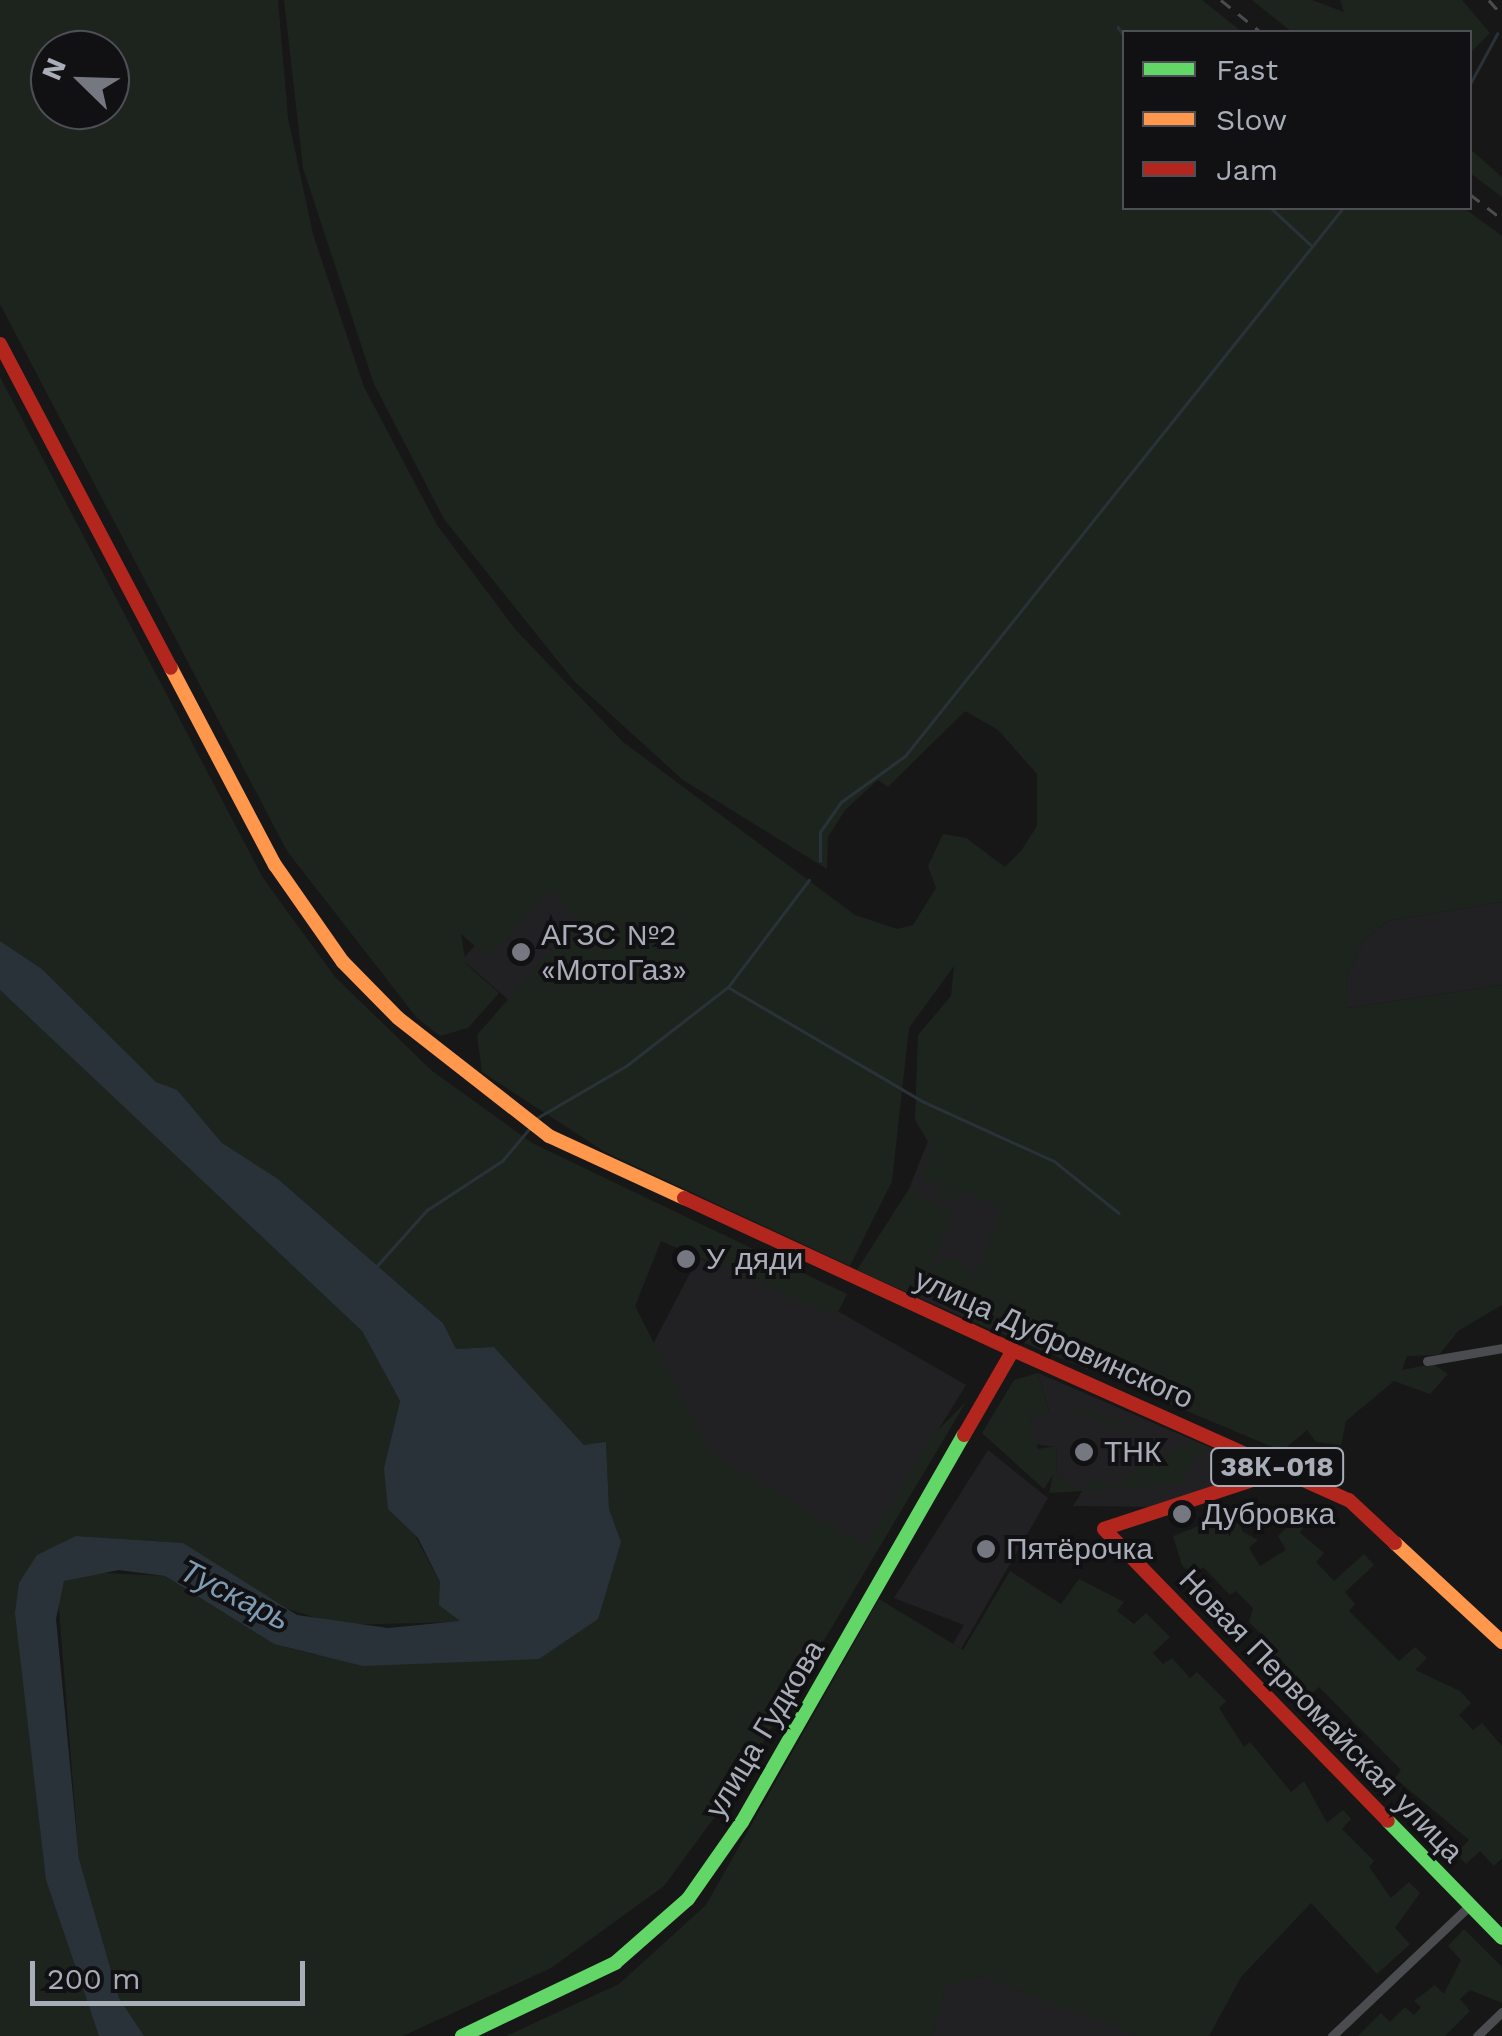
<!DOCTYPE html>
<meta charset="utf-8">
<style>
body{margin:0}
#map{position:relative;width:1502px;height:2036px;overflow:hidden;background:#171717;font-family:"Work Sans",sans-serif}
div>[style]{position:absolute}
.built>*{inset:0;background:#212123;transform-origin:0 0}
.green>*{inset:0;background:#1d241e}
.round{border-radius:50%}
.water>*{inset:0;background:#2a3239}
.stream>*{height:2.5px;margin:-1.25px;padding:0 1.25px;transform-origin:1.25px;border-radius:1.25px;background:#2a3239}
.street>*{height:9px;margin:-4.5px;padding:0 4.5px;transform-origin:4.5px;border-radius:4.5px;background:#4b4c50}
.fast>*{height:14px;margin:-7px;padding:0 7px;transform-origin:7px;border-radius:7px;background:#63d668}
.slow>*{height:14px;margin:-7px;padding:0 7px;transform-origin:7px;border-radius:7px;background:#ff974d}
.jam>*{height:14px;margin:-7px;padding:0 7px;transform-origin:7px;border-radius:7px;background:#b3261e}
.rail>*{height:2.5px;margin-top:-1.25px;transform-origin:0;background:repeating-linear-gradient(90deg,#4b4c4f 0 12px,transparent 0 22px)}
.dots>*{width:28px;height:28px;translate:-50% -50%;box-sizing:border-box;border:5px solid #111113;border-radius:50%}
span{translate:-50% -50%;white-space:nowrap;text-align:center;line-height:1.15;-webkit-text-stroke:8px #111113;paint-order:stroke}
.shield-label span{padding:2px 8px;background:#111113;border:2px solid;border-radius:8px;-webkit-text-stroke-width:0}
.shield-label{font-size:28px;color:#a8adb8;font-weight:700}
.poi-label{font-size:30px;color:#a8adb8}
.left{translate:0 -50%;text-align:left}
.street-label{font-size:30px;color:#a8adb8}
.water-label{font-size:32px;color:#7f9bb3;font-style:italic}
.legend{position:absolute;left:1122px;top:30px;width:350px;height:180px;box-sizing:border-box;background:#111113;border:2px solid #4d4f55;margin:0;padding:12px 18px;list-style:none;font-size:30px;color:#a8adb8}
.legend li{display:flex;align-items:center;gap:20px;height:50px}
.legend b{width:50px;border:2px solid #4d4f55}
.north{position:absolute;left:30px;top:30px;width:100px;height:100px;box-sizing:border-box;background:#111113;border:2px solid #4d4f55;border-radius:50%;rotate:293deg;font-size:28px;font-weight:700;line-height:40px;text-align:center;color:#a8adb8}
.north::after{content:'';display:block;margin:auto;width:35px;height:45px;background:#757880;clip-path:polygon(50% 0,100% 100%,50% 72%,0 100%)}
.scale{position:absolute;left:30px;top:1961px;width:275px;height:45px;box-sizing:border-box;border:5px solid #a8adb8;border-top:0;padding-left:12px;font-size:30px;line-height:35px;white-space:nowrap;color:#a8adb8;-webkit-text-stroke:8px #111113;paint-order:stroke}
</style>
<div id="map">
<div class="built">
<i style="left:535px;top:876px;width:88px;height:111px;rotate:41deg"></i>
<i style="clip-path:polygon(1502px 902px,1502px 985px,1347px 1008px,1346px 977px,1365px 939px,1388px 921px)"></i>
<i style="clip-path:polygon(937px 1118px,1055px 1170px,996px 1332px,857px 1270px,909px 1189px)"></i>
<i style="clip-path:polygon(698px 1258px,836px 1310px,966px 1385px,864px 1551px,710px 1452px,693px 1427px,653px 1344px)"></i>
<i style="clip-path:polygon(1038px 1373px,1200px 1443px,1271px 1473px,1163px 1507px,1073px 1506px,1083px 1490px,1057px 1477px,1056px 1447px,1034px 1444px,1029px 1416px,1049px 1411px)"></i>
<i style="clip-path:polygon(988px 1450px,1048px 1498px,961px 1649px,953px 1644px,964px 1625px,894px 1598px)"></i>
<i style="clip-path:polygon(982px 1976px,1138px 2036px,931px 2036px,947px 1985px)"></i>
</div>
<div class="green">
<i style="clip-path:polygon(evenodd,0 0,278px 0,288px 118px,313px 234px,364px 387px,437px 525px,515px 629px,623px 742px,855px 915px,897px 929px,913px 925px,936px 888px,928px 866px,943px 834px,966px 838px,1005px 867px,1021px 851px,1037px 826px,1037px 774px,998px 730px,965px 711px,888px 787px,878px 780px,845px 810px,828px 837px,827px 869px,683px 780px,574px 681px,444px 519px,374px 384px,303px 168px,284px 0,1202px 0,1242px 32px,1124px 32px,1124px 208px,1464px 208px,1502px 236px,1502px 902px,1388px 921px,1365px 939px,1346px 977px,1348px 1008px,1502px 985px,1502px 1305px,1458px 1331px,1439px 1355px,1407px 1356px,1402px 1370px,1433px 1364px,1448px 1374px,1430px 1394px,1394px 1381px,1346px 1421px,1341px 1445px,1316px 1442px,1307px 1430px,1282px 1451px,972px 1321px,964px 1303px,1002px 1209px,964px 1192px,953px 1201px,936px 1195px,940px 1184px,921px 1176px,933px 1150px,915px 1120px,918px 1035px,951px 996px,954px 966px,909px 1028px,892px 1181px,850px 1266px,605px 1152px,482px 1072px,477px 1035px,578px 919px,549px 891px,489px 958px,461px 934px,466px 964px,499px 993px,468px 1028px,440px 1036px,417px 1018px,287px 851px,0 304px,0 0,50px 50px,110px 50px,110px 110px,50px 110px,50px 50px)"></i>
<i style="clip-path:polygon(1252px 0,1312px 0,1344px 12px,1340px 0,1462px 0,1490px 33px,1470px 53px,1470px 32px,1292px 32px)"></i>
<i style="clip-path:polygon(1470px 149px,1502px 177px,1502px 197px,1470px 173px)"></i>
<i style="clip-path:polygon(0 377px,263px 878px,335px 977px,431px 1070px,532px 1143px,847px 1294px,836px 1316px,661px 1241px,635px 1306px,710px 1452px,865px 1546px,932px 1436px,966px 1402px,736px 1788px,664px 1886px,551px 1968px,403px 2036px,144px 2036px,119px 1998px,79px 1859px,58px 1597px,64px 1581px,86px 1572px,165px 1576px,274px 1644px,317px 1655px,539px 1659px,620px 1542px,609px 1509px,606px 1443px,584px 1445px,494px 1347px,456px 1349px,443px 1323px,278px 1179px,222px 1143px,177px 1091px,156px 1082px,42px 969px,0 941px)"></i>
<i style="clip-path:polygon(0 990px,362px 1331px,400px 1401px,384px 1468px,391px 1490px,461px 1622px,338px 1625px,273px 1604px,183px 1543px,76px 1536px,23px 1673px,46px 1879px,99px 2036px,0 2036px)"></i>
<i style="clip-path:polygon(909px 1189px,953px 1214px,925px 1283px,907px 1292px,857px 1270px)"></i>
<i class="round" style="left:930px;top:1258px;width:42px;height:42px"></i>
<i style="clip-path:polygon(1038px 1373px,1049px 1412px,1029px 1417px,1038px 1449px,1056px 1446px,1057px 1477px,1085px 1490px,1095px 1478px,1122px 1486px,1127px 1473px,1186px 1445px,1208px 1446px,1205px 1454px,1194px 1457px,1182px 1485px,1049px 1493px,1053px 1475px,1044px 1489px,982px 1433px,1014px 1380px)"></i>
<i style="clip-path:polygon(1077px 1406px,1129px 1427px,1131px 1432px,1073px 1412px)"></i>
<i style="clip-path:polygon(1288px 1507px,1314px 1509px,1300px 1533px,1324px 1553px,1316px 1562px,1334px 1581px,1364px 1554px,1374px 1565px,1345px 1592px,1355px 1604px,1349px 1611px,1399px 1661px,1415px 1647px,1427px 1658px,1415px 1670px,1460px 1691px,1471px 1703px,1459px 1715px,1473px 1730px,1482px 1723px,1502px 1746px,1502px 1858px,1494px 1866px,1480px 1851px,1466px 1864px,1456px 1854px,1469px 1840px,1395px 1778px,1401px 1770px,1319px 1687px,1309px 1696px,1269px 1656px,1276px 1649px,1249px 1622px,1253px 1608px,1236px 1591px,1230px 1595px,1203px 1567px,1193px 1576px,1182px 1565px,1173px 1536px,1238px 1511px,1242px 1531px,1258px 1540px,1249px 1548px,1260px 1566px,1286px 1550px,1278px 1536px,1289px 1525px)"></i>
<i style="clip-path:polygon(1010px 1571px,1061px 1604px,1079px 1579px,1124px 1602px,1117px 1611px,1134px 1624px,1146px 1613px,1170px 1637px,1153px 1653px,1163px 1664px,1172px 1658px,1190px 1678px,1197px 1672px,1226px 1701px,1219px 1708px,1244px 1747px,1250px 1742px,1291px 1792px,1304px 1781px,1327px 1823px,1343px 1810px,1351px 1819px,1342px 1829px,1374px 1861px,1369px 1867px,1391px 1898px,1409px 1882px,1420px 1893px,1395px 1928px,1410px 1944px,1377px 1974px,1311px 1903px,1241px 1977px,1209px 2036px,1137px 2036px,982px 1976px,947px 1986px,931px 2036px,506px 2036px,619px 1984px,706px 1905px,879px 1599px,963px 1650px)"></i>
<i style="clip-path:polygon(1464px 1929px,1502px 1967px,1502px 2003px,1470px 1990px,1460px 1999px,1470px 2011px,1445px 2036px,1358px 2036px,1381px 2013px,1390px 2022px,1405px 2007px,1414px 2015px,1421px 2007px,1414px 2001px,1435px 1985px,1444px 1994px,1461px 1960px,1448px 1946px)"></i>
</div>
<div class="water">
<i style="clip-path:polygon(0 941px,42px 969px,156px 1082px,177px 1090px,222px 1143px,278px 1179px,443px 1323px,456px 1349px,494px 1347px,584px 1445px,606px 1442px,609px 1509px,621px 1542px,598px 1619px,539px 1659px,363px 1666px,274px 1644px,165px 1576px,119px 1570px,64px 1581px,56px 1619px,79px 1859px,119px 1998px,144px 2036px,99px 2036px,46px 1880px,15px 1613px,19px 1583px,37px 1555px,76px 1536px,183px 1543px,297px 1615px,388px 1628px,460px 1621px,439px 1605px,440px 1582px,418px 1538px,388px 1509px,384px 1468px,400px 1401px,362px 1331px,0 990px)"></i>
</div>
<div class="stream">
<i style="left:1118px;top:27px;width:11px;rotate:56deg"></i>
<i style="left:1470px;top:84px;width:57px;rotate:-61.6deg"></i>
<i style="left:1271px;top:208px;width:56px;rotate:42.8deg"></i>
<i style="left:820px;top:861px;width:29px;rotate:-90deg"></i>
<i style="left:820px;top:832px;width:37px;rotate:-55deg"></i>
<i style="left:841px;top:802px;width:79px;rotate:-35.7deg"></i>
<i style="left:905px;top:756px;width:702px;rotate:-51.37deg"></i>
<i style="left:728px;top:987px;width:134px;rotate:-52.9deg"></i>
<i style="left:537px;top:1118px;width:103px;rotate:-30.3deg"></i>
<i style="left:626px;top:1066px;width:129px;rotate:-37.8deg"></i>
<i style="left:728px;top:987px;width:227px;rotate:30.4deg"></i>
<i style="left:924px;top:1102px;width:143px;rotate:24.4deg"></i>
<i style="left:1054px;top:1161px;width:83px;rotate:38.7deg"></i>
<i style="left:374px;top:1269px;width:79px;rotate:-48.1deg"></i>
<i style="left:427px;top:1210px;width:90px;rotate:-33.2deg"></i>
<i style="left:502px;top:1161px;width:42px;rotate:-49.8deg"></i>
</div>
<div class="street">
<i style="left:1427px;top:1361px;width:76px;rotate:-9.8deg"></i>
<i style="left:1332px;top:2036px;width:189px;rotate:-43.5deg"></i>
<i style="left:1477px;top:2036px;width:35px;rotate:-44deg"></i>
</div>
<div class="fast">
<i style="left:1388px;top:1821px;width:163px;rotate:45.7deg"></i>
<i style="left:462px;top:2036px;width:170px;rotate:-25.5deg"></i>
<i style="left:615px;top:1963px;width:97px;rotate:-41.2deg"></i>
<i style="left:688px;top:1899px;width:94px;rotate:-55deg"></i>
<i style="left:742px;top:1822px;width:446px;rotate:-60.2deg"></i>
</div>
<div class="slow">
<i style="left:171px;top:668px;width:223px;rotate:62.2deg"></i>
<i style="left:275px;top:865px;width:118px;rotate:55deg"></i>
<i style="left:343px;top:962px;width:78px;rotate:45.5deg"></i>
<i style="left:398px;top:1018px;width:192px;rotate:38deg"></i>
<i style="left:549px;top:1136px;width:149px;rotate:24.7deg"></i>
<i style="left:1395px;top:1543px;width:146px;rotate:42.8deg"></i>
</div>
<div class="jam">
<i style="left:0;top:344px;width:366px;rotate:62.2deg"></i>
<i style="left:684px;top:1198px;width:362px;rotate:24.8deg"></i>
<i style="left:964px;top:1435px;width:98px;rotate:-60deg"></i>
<i style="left:1013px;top:1350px;width:368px;rotate:24.1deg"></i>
<i style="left:1349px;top:1500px;width:63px;rotate:43.1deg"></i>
<i style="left:1283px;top:1470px;width:188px;rotate:161.8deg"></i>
<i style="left:1104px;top:1529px;width:407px;rotate:45.8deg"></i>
</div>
<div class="rail">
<i style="left:1221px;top:0;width:51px;rotate:38.7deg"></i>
<i style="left:1489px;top:0;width:20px;rotate:49deg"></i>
<i style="left:1470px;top:194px;width:41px;rotate:38deg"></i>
</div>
<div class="dots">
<i style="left:521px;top:952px;background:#757880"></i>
<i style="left:686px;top:1259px;background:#757880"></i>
<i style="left:1084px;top:1452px;background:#757880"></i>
<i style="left:1182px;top:1514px;background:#757880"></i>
<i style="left:986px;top:1549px;background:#757880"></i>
</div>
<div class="shield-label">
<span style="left:1277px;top:1467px">38К-018</span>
</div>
<div class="poi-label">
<span class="left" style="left:541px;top:952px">АГЗС №2<br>«МотоГаз»</span>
<span class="left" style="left:706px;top:1259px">У дяди</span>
<span class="left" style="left:1104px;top:1452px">ТНК</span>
<span class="left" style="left:1202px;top:1514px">Дубровка</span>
<span class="left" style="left:1006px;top:1549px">Пятёрочка</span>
</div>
<div class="street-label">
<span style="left:1054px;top:1339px;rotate:24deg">улица Дубровинского</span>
<span style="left:1321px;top:1716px;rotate:46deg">Новая Первомайская улица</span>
<span style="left:765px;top:1729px;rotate:-59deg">улица Гудкова</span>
</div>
<div class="water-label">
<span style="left:235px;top:1595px;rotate:27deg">Тускарь</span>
</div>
<ul class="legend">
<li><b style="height:12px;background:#63d668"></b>Fast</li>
<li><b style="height:12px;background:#ff974d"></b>Slow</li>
<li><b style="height:12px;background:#b3261e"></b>Jam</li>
</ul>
<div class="north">N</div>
<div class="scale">200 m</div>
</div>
